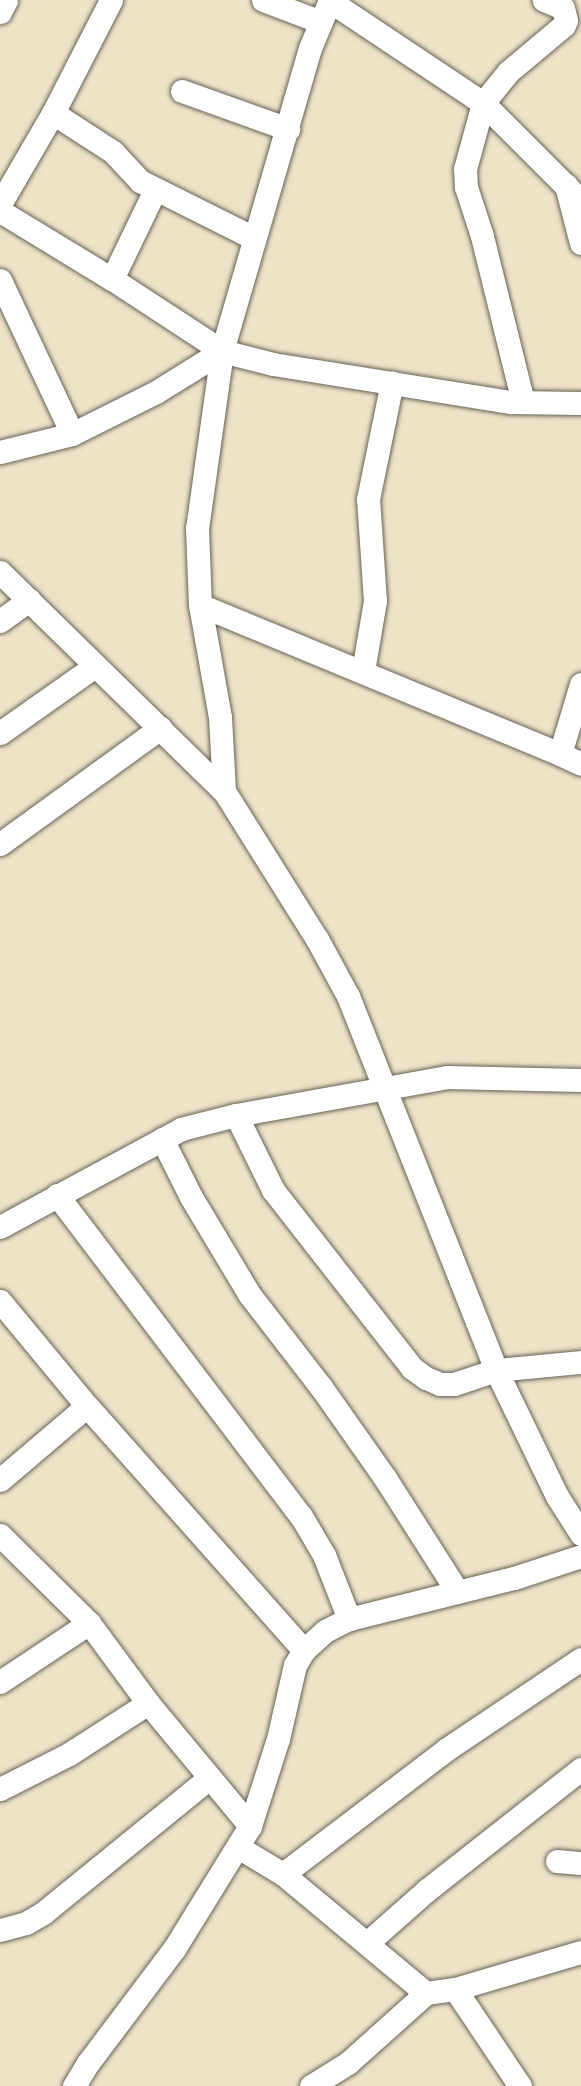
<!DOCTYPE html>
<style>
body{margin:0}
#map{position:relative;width:581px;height:2086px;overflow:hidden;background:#eee3c7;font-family:Mali,sans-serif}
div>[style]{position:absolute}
.roads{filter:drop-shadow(0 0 2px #666258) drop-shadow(0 0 2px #666258)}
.minor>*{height:23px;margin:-11.5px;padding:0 11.5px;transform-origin:11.5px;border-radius:11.5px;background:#fff}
span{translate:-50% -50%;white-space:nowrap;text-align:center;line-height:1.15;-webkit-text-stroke:7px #f6f6f2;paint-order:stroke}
</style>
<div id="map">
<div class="roads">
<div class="minor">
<i style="left:263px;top:0;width:62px;rotate:20.8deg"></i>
<i style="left:330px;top:0;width:52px;rotate:112.6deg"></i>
<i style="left:310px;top:48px;width:316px;rotate:106.2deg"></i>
<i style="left:222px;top:351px;width:179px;rotate:98deg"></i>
<i style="left:197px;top:528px;width:77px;rotate:87.8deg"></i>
<i style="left:200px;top:605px;width:114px;rotate:79.9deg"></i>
<i style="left:220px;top:717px;width:74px;rotate:86.9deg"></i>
<i style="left:224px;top:791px;width:175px;rotate:57.9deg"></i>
<i style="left:317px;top:939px;width:65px;rotate:61.5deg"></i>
<i style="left:348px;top:996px;width:402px;rotate:68.4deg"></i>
<i style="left:496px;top:1370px;width:140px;rotate:64.2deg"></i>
<i style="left:557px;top:1496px;width:45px;rotate:57.7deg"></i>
<i style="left:330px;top:1px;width:184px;rotate:33.7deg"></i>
<i style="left:483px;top:103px;width:139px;rotate:45deg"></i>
<i style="left:0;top:12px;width:13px;rotate:-63deg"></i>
<i style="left:182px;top:91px;width:113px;rotate:19.7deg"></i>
<i style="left:53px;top:113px;width:72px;rotate:33deg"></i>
<i style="left:113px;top:152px;width:40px;rotate:47deg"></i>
<i style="left:140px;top:181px;width:127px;rotate:26.6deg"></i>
<i style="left:566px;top:185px;width:60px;rotate:75.5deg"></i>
<i style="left:0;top:204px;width:105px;rotate:-59.8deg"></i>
<i style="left:53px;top:113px;width:127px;rotate:-62.8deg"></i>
<i style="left:0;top:211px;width:131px;rotate:31.3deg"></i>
<i style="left:112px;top:279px;width:131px;rotate:33.2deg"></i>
<i style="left:222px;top:351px;width:53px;rotate:14.3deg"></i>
<i style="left:273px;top:364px;width:241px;rotate:9.1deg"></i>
<i style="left:511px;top:402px;width:70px;rotate:0.8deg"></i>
<i style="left:112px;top:279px;width:99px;rotate:-64.2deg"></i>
<i style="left:0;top:280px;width:170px;rotate:64.9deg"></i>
<i style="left:523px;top:402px;width:171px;rotate:-103.9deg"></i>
<i style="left:482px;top:236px;width:52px;rotate:-108.1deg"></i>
<i style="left:466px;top:187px;width:18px;rotate:-93deg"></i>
<i style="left:465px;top:169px;width:68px;rotate:-74.7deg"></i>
<i style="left:483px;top:103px;width:40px;rotate:-51deg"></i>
<i style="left:508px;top:72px;width:73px;rotate:-40deg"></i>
<i style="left:564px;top:25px;width:5px;rotate:-68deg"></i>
<i style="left:566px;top:20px;width:12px;rotate:-104deg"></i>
<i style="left:563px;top:8px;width:21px;rotate:-157deg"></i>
<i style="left:0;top:452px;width:74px;rotate:-14deg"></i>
<i style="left:72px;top:434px;width:94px;rotate:-26.6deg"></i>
<i style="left:156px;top:392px;width:78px;rotate:-31.8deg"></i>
<i style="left:0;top:572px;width:313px;rotate:44.4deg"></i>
<i style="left:200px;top:605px;width:390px;rotate:22.5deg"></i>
<i style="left:560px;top:754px;width:73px;rotate:-73.3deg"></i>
<i style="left:0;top:621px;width:36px;rotate:-36deg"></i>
<i style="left:363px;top:671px;width:71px;rotate:-80.3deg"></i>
<i style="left:375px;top:601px;width:102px;rotate:-93.9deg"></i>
<i style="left:368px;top:499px;width:119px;rotate:-78.4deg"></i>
<i style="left:0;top:733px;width:116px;rotate:-35.2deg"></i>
<i style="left:560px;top:754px;width:23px;rotate:25deg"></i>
<i style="left:0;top:844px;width:198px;rotate:-35.9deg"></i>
<i style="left:236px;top:1115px;width:84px;rotate:63.7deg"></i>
<i style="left:273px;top:1190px;width:226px;rotate:52deg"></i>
<i style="left:412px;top:1368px;width:17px;rotate:36deg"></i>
<i style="left:426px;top:1378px;width:15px;rotate:23deg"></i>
<i style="left:440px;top:1384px;width:14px"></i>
<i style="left:454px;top:1384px;width:44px;rotate:-18.4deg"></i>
<i style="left:496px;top:1370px;width:85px;rotate:-5.4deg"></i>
<i style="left:162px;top:1139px;width:65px;rotate:63.4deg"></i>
<i style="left:191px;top:1197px;width:113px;rotate:59.1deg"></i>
<i style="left:249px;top:1294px;width:118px;rotate:52.3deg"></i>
<i style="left:321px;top:1387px;width:111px;rotate:54.9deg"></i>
<i style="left:385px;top:1478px;width:134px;rotate:57.5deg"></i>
<i style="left:57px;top:1195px;width:403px;rotate:52.8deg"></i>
<i style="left:301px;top:1516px;width:45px;rotate:59.5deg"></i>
<i style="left:324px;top:1555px;width:69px;rotate:68.7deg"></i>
<i style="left:0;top:1227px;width:206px;rotate:-28.4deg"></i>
<i style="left:181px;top:1129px;width:57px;rotate:-14.3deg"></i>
<i style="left:236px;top:1115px;width:214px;rotate:-10.2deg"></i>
<i style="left:447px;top:1077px;width:134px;rotate:1.3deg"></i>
<i style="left:0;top:1301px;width:136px;rotate:50.4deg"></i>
<i style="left:87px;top:1406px;width:327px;rotate:48.4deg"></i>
<i style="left:0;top:1480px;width:114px;rotate:-40.4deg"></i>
<i style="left:0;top:1535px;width:125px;rotate:44.7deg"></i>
<i style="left:89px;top:1623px;width:99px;rotate:53.6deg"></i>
<i style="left:148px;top:1703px;width:160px;rotate:50.3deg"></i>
<i style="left:0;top:1682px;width:107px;rotate:-33.5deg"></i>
<i style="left:0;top:1789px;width:77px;rotate:-26.9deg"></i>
<i style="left:69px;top:1754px;width:94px;rotate:-32.8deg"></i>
<i style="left:238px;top:1847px;width:52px;rotate:31deg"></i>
<i style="left:283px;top:1874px;width:186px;rotate:39.8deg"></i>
<i style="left:426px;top:1993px;width:29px;rotate:-8deg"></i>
<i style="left:455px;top:1989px;width:131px;rotate:-16.4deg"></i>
<i style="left:557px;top:1861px;width:24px;rotate:5deg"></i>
<i style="left:283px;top:1874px;width:206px;rotate:-37.3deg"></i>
<i style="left:447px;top:1749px;width:161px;rotate:-33.9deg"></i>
<i style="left:0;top:1930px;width:27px;rotate:-15deg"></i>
<i style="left:26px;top:1923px;width:20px;rotate:-30deg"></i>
<i style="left:43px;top:1913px;width:214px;rotate:-39.1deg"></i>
<i style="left:367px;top:1943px;width:80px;rotate:-41.5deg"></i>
<i style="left:427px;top:1890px;width:196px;rotate:-38.2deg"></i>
<i style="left:455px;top:1989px;width:117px;rotate:56.2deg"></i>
<i style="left:74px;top:2086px;width:27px;rotate:-59deg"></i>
<i style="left:88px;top:2063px;width:143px;rotate:-53deg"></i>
<i style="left:174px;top:1949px;width:145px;rotate:-58.3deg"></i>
<i style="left:250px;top:1826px;width:91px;rotate:-72.2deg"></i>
<i style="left:278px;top:1739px;width:76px;rotate:-77.1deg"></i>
<i style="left:295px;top:1665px;width:17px;rotate:-59deg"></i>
<i style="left:304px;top:1650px;width:28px;rotate:-42deg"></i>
<i style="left:325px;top:1631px;width:27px;rotate:-27deg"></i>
<i style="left:349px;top:1619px;width:170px;rotate:-14deg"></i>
<i style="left:514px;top:1578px;width:71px;rotate:-18.2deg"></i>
<i style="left:311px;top:2086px;width:44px;rotate:-31.9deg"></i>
<i style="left:348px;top:2063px;width:105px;rotate:-41.9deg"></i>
</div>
</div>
</div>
